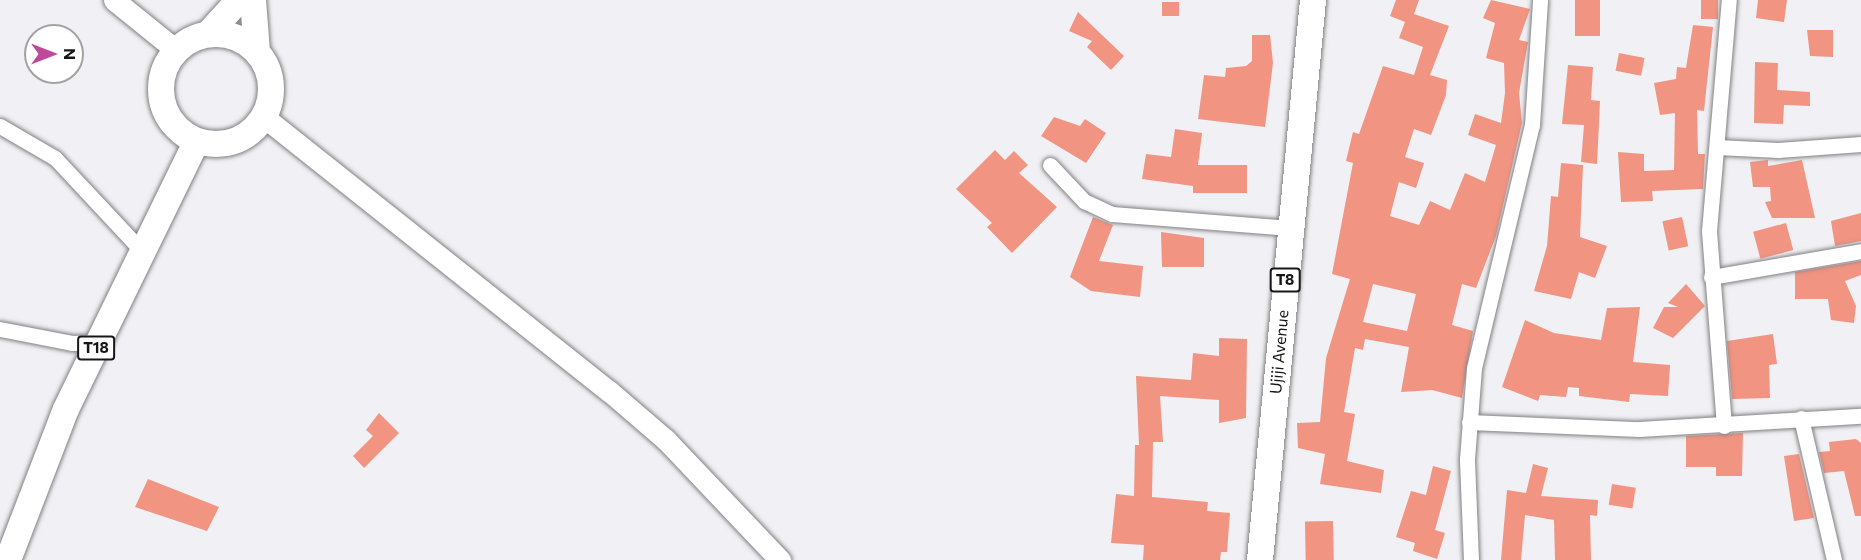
<!DOCTYPE html>
<style>
body{margin:0}
#map{position:relative;width:1861px;height:560px;overflow:hidden;background:#f1f0f4;font-family:Commissioner,sans-serif}
div>[style]{position:absolute}
.building>*{inset:0;background:#f19481;transform-origin:0 0}
.roads{filter:drop-shadow(0 0 2px #818084) drop-shadow(0 0 2px #818084)}
.minor>*{height:15px;margin:-7.5px;padding:0 7.5px;transform-origin:7.5px;border-radius:7.5px;background:#fff}
.secondary>*{height:21px;margin:-10.5px;padding:0 10.5px;transform-origin:10.5px;border-radius:10.5px;background:#fff}
.trunk>*{height:26px;margin:-13px;padding:0 13px;transform-origin:13px;border-radius:13px;background:#fff}
.trunk>.ring{margin:-13px;padding:0;box-sizing:content-box;background:none;border:26px solid #fff;border-radius:50%}
span{translate:-50% -50%;white-space:nowrap;text-align:center;line-height:1.15;-webkit-text-stroke:5px #fff;paint-order:stroke}
.shield-label span{padding:2px 4px;background:#fff;border:2px solid;border-radius:4px;-webkit-text-stroke-width:0}
.shield-label{font-size:15px;color:#171719;font-weight:700}
.street-label{font-size:16px;color:#171719}
.north{position:absolute;left:24px;top:24px;width:60px;height:60px;box-sizing:border-box;background:#fff;border:2px solid #a2a2a3;border-radius:50%;rotate:90deg;font-size:16px;font-weight:700;line-height:24px;text-align:center;color:#171719}
.north::after{content:'';display:block;margin:auto;width:21px;height:27px;background:#c0489c;clip-path:polygon(50% 0,100% 100%,50% 72%,0 100%)}
</style>
<div id="map">
<div class="building">
<i style="clip-path:polygon(evenodd,1396px 0,1419px 0,1414px 14px,1449px 26px,1430px 75px,1447px 80px,1446px 95px,1431px 135px,1414px 129px,1405px 157px,1424px 163px,1416px 188px,1399px 182px,1390px 216px,1419px 225px,1430px 201px,1450px 210px,1465px 173px,1485px 182px,1496px 145px,1468px 135px,1475px 114px,1501px 123px,1505px 93px,1504px 63px,1486px 58px,1495px 23px,1483px 18px,1491px 0,1530px 9px,1519px 40px,1528px 42px,1519px 93px,1522px 123px,1496px 236px,1476px 288px,1462px 284px,1452px 325px,1473px 331px,1462px 398px,1432px 390px,1401px 392px,1409px 347px,1365px 339px,1363px 350px,1355px 348px,1344px 412px,1355px 414px,1347px 461px,1384px 470px,1381px 493px,1320px 484px,1325px 454px,1298px 448px,1297px 423px,1320px 422px,1326px 358px,1350px 279px,1332px 274px,1353px 163px,1346px 161px,1353px 132px,1359px 134px,1383px 66px,1414px 75px,1423px 47px,1399px 38px,1405px 22px,1390px 16px,1396px 0,1373px 284px,1416px 294px,1407px 331px,1363px 322px,1373px 284px)"></i>
<i style="left:1575px;top:0;width:25px;height:36px"></i>
<i style="left:1701px;top:0;width:17px;height:19px"></i>
<i style="clip-path:polygon(1758px 0,1787px 0,1784px 22px,1756px 18px)"></i>
<i style="left:1162px;top:2px;width:17px;height:14px"></i>
<i style="clip-path:polygon(1078px 12px,1124px 56px,1111px 70px,1087px 47px,1092px 41px,1069px 31px)"></i>
<i style="clip-path:polygon(1693px 25px,1713px 27px,1704px 111px,1697px 110px,1698px 154px,1705px 154px,1703px 189px,1652px 191px,1653px 201px,1621px 202px,1618px 152px,1644px 154px,1644px 171px,1674px 170px,1675px 113px,1660px 115px,1654px 83px,1676px 79px,1677px 67px,1686px 68px)"></i>
<i style="clip-path:polygon(1807px 30px,1833px 30px,1833px 57px,1810px 56px)"></i>
<i style="clip-path:polygon(1252px 35px,1270px 35px,1273px 63px,1265px 127px,1198px 119px,1204px 75px,1225px 77px,1226px 68px,1246px 66px,1252px 61px)"></i>
<i style="left:1619px;top:53px;width:26px;height:18px;rotate:11deg"></i>
<i style="clip-path:polygon(1755px 62px,1778px 63px,1777px 90px,1810px 92px,1810px 106px,1784px 105px,1783px 124px,1754px 123px)"></i>
<i style="clip-path:polygon(1568px 65px,1593px 67px,1591px 100px,1600px 101px,1597px 164px,1581px 162px,1584px 125px,1562px 124px)"></i>
<i style="clip-path:polygon(1054px 117px,1080px 126px,1085px 119px,1106px 133px,1086px 163px,1041px 136px)"></i>
<i style="clip-path:polygon(1175px 129px,1202px 133px,1198px 165px,1247px 165px,1247px 193px,1193px 193px,1193px 186px,1142px 179px,1146px 154px,1171px 157px)"></i>
<i style="clip-path:polygon(995px 150px,1005px 160px,1014px 151px,1028px 165px,1019px 173px,1057px 207px,1012px 253px,987px 227px,992px 223px,956px 189px)"></i>
<i style="clip-path:polygon(1768px 160px,1768px 166px,1802px 160px,1815px 218px,1772px 218px,1765px 202px,1771px 201px,1770px 187px,1753px 187px,1750px 162px)"></i>
<i style="clip-path:polygon(1561px 163px,1583px 165px,1580px 237px,1607px 246px,1595px 278px,1579px 272px,1571px 299px,1534px 291px,1547px 246px,1551px 196px,1558px 197px)"></i>
<i style="clip-path:polygon(1861px 213px,1861px 241px,1835px 246px,1831px 221px)"></i>
<i style="clip-path:polygon(1093px 217px,1113px 225px,1099px 261px,1143px 266px,1140px 297px,1091px 291px,1070px 277px)"></i>
<i style="left:1682px;top:217px;width:30px;height:20px;rotate:78deg"></i>
<i style="left:1786px;top:223px;width:28px;height:34px;rotate:75deg"></i>
<i style="clip-path:polygon(1161px 232px,1204px 238px,1204px 267px,1162px 267px)"></i>
<i style="clip-path:polygon(1861px 261px,1861px 275px,1845px 281px,1856px 306px,1854px 323px,1831px 320px,1828px 299px,1795px 299px,1795px 272px)"></i>
<i style="clip-path:polygon(1686px 284px,1705px 306px,1673px 338px,1653px 328px,1664px 307px,1678px 307px,1668px 303px)"></i>
<i style="clip-path:polygon(1640px 307px,1633px 362px,1670px 365px,1668px 396px,1630px 394px,1629px 402px,1579px 396px,1579px 388px,1568px 387px,1566px 397px,1540px 395px,1538px 401px,1502px 387px,1525px 320px,1554px 333px,1601px 340px,1607px 308px)"></i>
<i style="clip-path:polygon(1773px 334px,1777px 364px,1769px 365px,1770px 398px,1732px 399px,1727px 341px)"></i>
<i style="clip-path:polygon(1219px 338px,1247px 339px,1246px 418px,1219px 423px,1219px 400px,1160px 396px,1163px 442px,1153px 442px,1152px 497px,1208px 502px,1207px 511px,1230px 513px,1227px 552px,1221px 552px,1220px 560px,1143px 560px,1144px 545px,1111px 543px,1116px 494px,1134px 496px,1135px 445px,1139px 445px,1136px 376px,1191px 380px,1193px 353px,1219px 356px)"></i>
<i style="clip-path:polygon(379px 413px,399px 433px,364px 468px,353px 456px,373px 436px,366px 430px)"></i>
<i style="clip-path:polygon(1743px 433px,1742px 476px,1716px 476px,1716px 467px,1686px 467px,1686px 436px)"></i>
<i style="clip-path:polygon(1856px 439px,1861px 443px,1861px 516px,1855px 516px,1844px 471px,1824px 473px,1819px 452px,1830px 451px,1829px 442px)"></i>
<i style="clip-path:polygon(1799px 454px,1814px 518px,1794px 521px,1784px 456px)"></i>
<i style="clip-path:polygon(1533px 464px,1548px 468px,1541px 496px,1598px 500px,1597px 516px,1590px 515px,1591px 560px,1555px 560px,1554px 520px,1525px 515px,1521px 560px,1501px 560px,1507px 490px,1526px 493px)"></i>
<i style="clip-path:polygon(1433px 466px,1451px 471px,1435px 530px,1445px 533px,1437px 559px,1413px 551px,1415px 543px,1396px 537px,1411px 491px,1426px 495px)"></i>
<i style="clip-path:polygon(148px 479px,219px 507px,207px 531px,135px 507px)"></i>
<i style="left:1612px;top:484px;width:24px;height:21px;rotate:9deg"></i>
<i style="left:1333px;top:521px;width:39px;height:28px;rotate:89deg"></i>
</div>
<div class="roads">
<div class="minor">
<i style="left:0;top:126px;width:64px;rotate:30.2deg"></i>
<i style="left:55px;top:158px;width:126px;rotate:46.9deg"></i>
<i style="left:1717px;top:147px;width:61px;rotate:2.8deg"></i>
<i style="left:1778px;top:150px;width:83px;rotate:-4.1deg"></i>
<i style="left:1050px;top:165px;width:50px;rotate:46.6deg"></i>
<i style="left:1084px;top:201px;width:31px;rotate:25deg"></i>
<i style="left:1112px;top:214px;width:179px;rotate:4.5deg"></i>
<i style="left:1711px;top:277px;width:152px;rotate:-9.8deg"></i>
<i style="left:0;top:329px;width:73px;rotate:11deg"></i>
<i style="left:72px;top:343px;width:27px;rotate:-2deg"></i>
<i style="left:1801px;top:418px;width:146px;rotate:76.9deg"></i>
<i style="left:1469px;top:422px;width:170px;rotate:2.4deg"></i>
<i style="left:1639px;top:429px;width:222px;rotate:-3.4deg"></i>
<i style="left:1724px;top:426px;width:196px;rotate:-94.4deg"></i>
<i style="left:1709px;top:231px;width:232px;rotate:-85.1deg"></i>
<i style="left:1471px;top:560px;width:101px;rotate:-92.3deg"></i>
<i style="left:1467px;top:459px;width:91px;rotate:-85.6deg"></i>
<i style="left:1474px;top:368px;width:250px;rotate:-76.6deg"></i>
<i style="left:1532px;top:125px;width:125px;rotate:-86.3deg"></i>
</div>
<div class="secondary">
<i style="left:114px;top:0;width:80px;rotate:38.9deg"></i>
<i style="left:264px;top:117px;width:441px;rotate:38.5deg"></i>
<i style="left:609px;top:391px;width:75px;rotate:40.7deg"></i>
<i style="left:666px;top:440px;width:166px;rotate:46.5deg"></i>
</div>
<div class="trunk">
<i style="left:253px;top:0;width:52px;rotate:85.6deg"></i>
<i class="ring" style="left:161px;top:34px;width:84px;height:84px"></i>
<i style="left:208px;top:34px;width:46px;rotate:-47.6deg"></i>
<i style="left:8px;top:560px;width:162px;rotate:-69deg"></i>
<i style="left:66px;top:409px;width:297px;rotate:-64deg"></i>
<i style="left:1260px;top:560px;width:563px;rotate:-84.59deg"></i>
</div>
</div>
<div class="shield-label">
<span style="left:1285px;top:280px">T8</span>
<span style="left:96px;top:348px">T18</span>
</div>
<div class="street-label">
<span style="left:1279px;top:352px;rotate:-85deg">Ujiji Avenue</span>
</div>
<div class="north">N</div>
</div>
